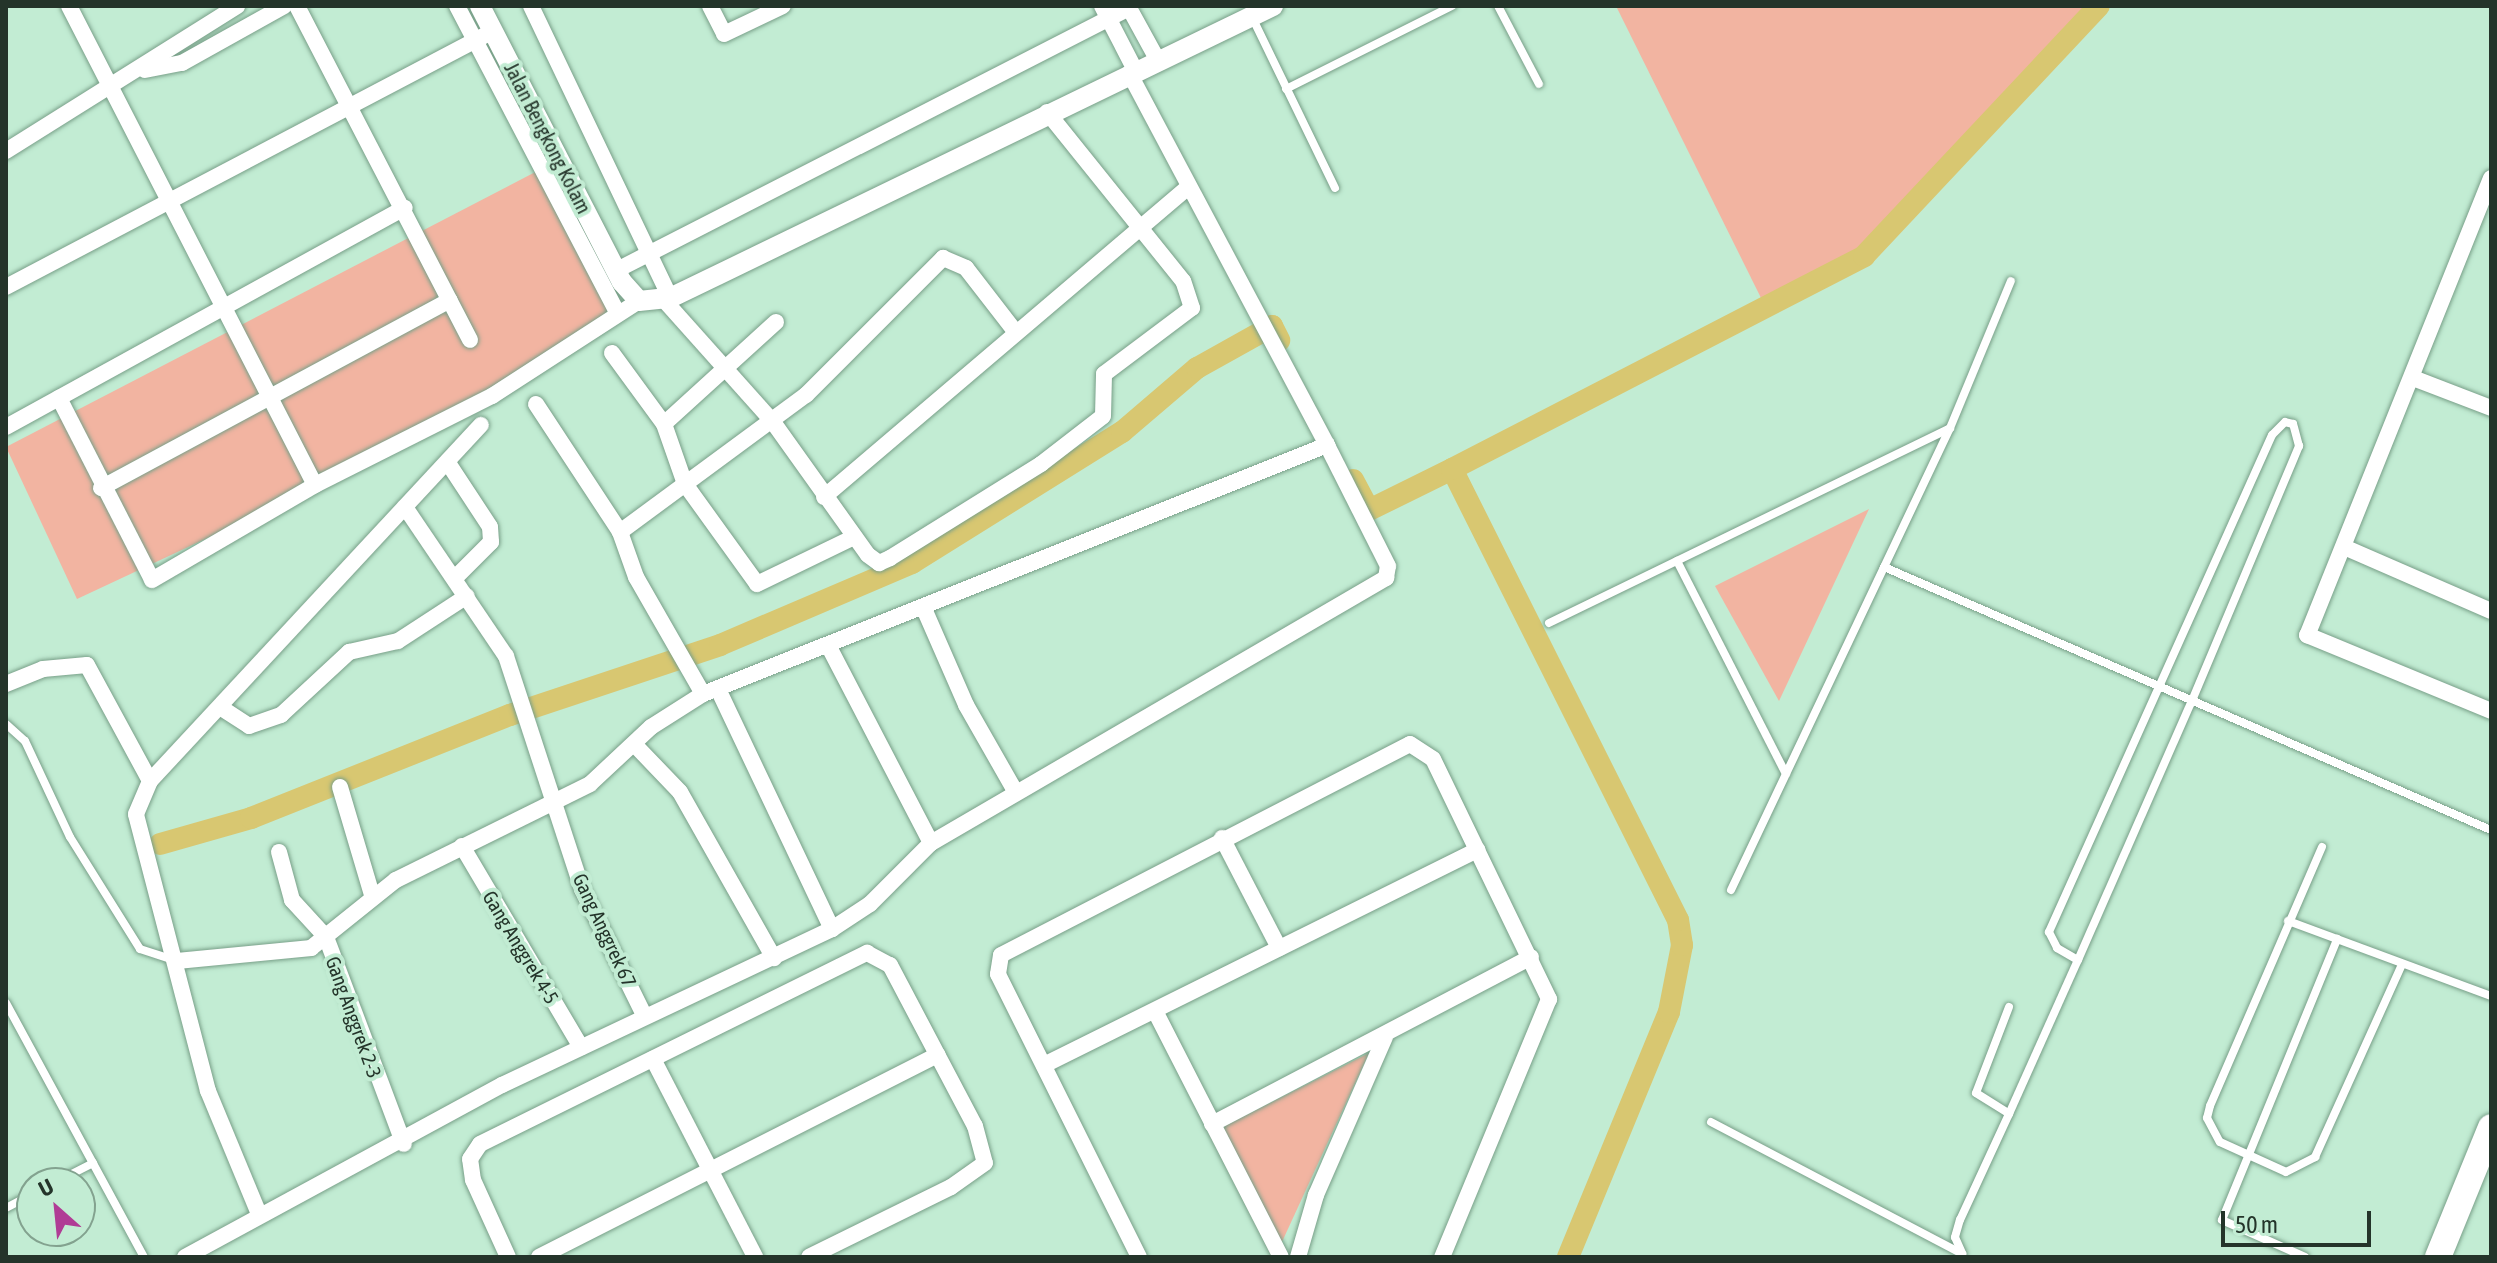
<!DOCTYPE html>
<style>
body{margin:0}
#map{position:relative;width:2497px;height:1263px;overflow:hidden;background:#c2ecd3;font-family:"Asap Condensed",sans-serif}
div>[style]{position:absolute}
.green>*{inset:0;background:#f2b4a1}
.canal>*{height:22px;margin:-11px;padding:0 11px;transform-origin:11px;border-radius:11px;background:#d8c771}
.roads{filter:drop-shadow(0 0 2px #789f88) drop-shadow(0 0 2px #789f88)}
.service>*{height:8px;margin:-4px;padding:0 4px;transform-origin:4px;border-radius:4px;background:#fff}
.minor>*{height:16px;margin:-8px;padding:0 8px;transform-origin:8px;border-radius:8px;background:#fff}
.tertiary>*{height:20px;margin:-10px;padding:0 10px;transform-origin:10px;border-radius:10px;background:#fff}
.primary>*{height:26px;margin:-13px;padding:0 13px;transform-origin:13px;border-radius:13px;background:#fff}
span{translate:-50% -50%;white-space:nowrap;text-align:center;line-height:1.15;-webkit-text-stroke:8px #c2ecd3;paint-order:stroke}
.street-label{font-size:20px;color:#24342a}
.frame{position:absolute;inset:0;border:8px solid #24342a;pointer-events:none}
.north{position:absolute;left:16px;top:1167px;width:80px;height:80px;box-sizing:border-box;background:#c2ecd3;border:2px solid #83a28f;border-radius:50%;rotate:333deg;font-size:22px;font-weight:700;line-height:32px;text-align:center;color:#24342a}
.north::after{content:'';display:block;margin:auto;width:28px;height:36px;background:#b03c95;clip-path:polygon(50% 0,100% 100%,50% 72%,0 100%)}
.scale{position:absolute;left:2221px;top:1211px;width:150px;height:36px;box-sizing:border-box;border:4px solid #24342a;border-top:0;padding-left:10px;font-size:24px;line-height:28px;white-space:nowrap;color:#24342a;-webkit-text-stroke:6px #c2ecd3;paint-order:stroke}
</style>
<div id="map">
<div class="green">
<i style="clip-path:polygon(1616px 6px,2099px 6px,1864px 256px,1766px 308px)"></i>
<i style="clip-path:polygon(545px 167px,623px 317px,434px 432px,77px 599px,6px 447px)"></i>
<i style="clip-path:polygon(1869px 509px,1779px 701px,1715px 586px)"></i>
<i style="clip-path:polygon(1369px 1053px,1275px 1257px,1272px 1257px,1209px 1134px)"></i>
</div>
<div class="canal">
<i style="left:1353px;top:480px;width:34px;rotate:62deg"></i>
<i style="left:1369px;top:510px;width:93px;rotate:-26.3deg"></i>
<i style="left:160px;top:844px;width:95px;rotate:-15.9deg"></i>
<i style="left:251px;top:818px;width:279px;rotate:-21.7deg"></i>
<i style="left:510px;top:715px;width:221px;rotate:-18.4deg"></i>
<i style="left:720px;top:645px;width:209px;rotate:-23.1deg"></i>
<i style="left:912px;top:563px;width:248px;rotate:-32deg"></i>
<i style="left:1122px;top:432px;width:99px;rotate:-40.5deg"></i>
<i style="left:1197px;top:368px;width:86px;rotate:-29.2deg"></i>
<i style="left:1272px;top:326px;width:16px;rotate:63deg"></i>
<i style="left:1568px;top:1257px;width:265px;rotate:-67.6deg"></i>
<i style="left:1669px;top:1012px;width:68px;rotate:-79deg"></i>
<i style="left:1682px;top:945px;width:25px;rotate:-99deg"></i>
<i style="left:1678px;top:920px;width:504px;rotate:-116.62deg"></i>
<i style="left:1452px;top:469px;width:464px;rotate:-27.3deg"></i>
<i style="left:1864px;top:256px;width:343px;rotate:-46.8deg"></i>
</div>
<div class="roads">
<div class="service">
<i style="left:1498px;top:6px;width:88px;rotate:62.3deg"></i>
<i style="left:1252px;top:17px;width:190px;rotate:64.1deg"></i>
<i style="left:1286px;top:89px;width:186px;rotate:-26.6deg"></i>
<i style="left:1677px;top:561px;width:239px;rotate:62.9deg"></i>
<i style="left:1884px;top:567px;width:662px;rotate:23.43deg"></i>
<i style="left:1549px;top:623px;width:446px;rotate:-25.9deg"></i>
<i style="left:6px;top:724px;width:25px;rotate:42deg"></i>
<i style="left:25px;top:741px;width:106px;rotate:64.9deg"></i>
<i style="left:70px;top:837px;width:132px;rotate:58deg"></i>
<i style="left:140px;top:949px;width:36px;rotate:18deg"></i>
<i style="left:2322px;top:847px;width:282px;rotate:113.4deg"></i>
<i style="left:2210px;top:1106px;width:12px;rotate:104deg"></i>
<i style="left:2207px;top:1118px;width:27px;rotate:62deg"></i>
<i style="left:2220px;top:1142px;width:72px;rotate:24.4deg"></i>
<i style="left:2286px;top:1172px;width:33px;rotate:-27deg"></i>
<i style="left:2315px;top:1157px;width:212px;rotate:-65.7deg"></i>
<i style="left:1731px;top:890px;width:511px;rotate:-64.64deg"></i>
<i style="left:1950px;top:428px;width:159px;rotate:-67.5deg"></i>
<i style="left:2288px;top:921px;width:216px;rotate:20.3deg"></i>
<i style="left:6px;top:1003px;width:289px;rotate:61.5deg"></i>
<i style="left:2009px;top:1007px;width:92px;rotate:111deg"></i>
<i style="left:1976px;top:1093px;width:39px;rotate:32deg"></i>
<i style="left:1711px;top:1122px;width:284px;rotate:27.7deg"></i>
<i style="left:54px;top:1183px;width:44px;rotate:-27.1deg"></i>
<i style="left:6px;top:1208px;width:30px;rotate:-28deg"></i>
<i style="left:1962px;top:1253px;width:17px;rotate:-114deg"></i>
<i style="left:1955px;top:1237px;width:18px;rotate:-74deg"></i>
<i style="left:1960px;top:1220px;width:117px;rotate:-65.2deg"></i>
<i style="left:2009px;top:1114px;width:169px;rotate:-65.9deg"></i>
<i style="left:2078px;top:960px;width:281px;rotate:-66.3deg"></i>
<i style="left:2191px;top:703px;width:279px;rotate:-67.2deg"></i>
<i style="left:2299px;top:446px;width:23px;rotate:-105deg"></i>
<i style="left:2293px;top:424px;width:8px;rotate:-166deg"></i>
<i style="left:2285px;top:422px;width:18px;rotate:135deg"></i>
<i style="left:2272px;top:435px;width:545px;rotate:114.17deg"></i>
<i style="left:2049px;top:932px;width:18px;rotate:63deg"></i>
<i style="left:2057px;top:948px;width:24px;rotate:30deg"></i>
<i style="left:2305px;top:1257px;width:91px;rotate:-156deg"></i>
<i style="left:2222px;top:1220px;width:304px;rotate:-67.7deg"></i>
</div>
<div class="minor">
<i style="left:69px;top:6px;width:538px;rotate:62.82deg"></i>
<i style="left:297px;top:6px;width:376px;rotate:62.6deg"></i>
<i style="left:457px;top:6px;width:345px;rotate:62.4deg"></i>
<i style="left:531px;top:6px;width:323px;rotate:64.5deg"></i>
<i style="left:710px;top:6px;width:31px;rotate:63deg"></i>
<i style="left:724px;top:34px;width:65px;rotate:-25.4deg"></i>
<i style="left:1102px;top:6px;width:72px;rotate:62.7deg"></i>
<i style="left:1128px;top:6px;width:60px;rotate:61.3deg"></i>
<i style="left:145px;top:70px;width:38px;rotate:-11deg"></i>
<i style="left:182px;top:63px;width:117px;rotate:-29.2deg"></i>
<i style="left:6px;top:151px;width:273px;rotate:-32.1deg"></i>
<i style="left:2491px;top:178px;width:493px;rotate:111.9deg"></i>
<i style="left:2307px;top:635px;width:199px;rotate:22.4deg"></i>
<i style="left:617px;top:270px;width:575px;rotate:-27.1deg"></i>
<i style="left:6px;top:287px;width:550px;rotate:-27.73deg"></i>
<i style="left:664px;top:300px;width:164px;rotate:48.2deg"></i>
<i style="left:773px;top:422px;width:163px;rotate:54.5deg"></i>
<i style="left:868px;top:555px;width:14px;rotate:36deg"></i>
<i style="left:879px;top:563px;width:12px;rotate:-24deg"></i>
<i style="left:890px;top:558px;width:178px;rotate:-31.9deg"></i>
<i style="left:1041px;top:464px;width:78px;rotate:-37.7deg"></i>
<i style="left:1103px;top:416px;width:42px;rotate:-88.6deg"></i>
<i style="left:1104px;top:374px;width:110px;rotate:-36.9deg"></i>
<i style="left:1192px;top:308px;width:28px;rotate:-108deg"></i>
<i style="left:1183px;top:281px;width:217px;rotate:-128.8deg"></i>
<i style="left:776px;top:322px;width:151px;rotate:137.7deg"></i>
<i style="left:664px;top:424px;width:64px;rotate:70.7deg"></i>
<i style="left:685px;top:484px;width:123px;rotate:54.2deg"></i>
<i style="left:757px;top:584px;width:106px;rotate:-25.8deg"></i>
<i style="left:612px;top:353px;width:88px;rotate:53.8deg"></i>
<i style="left:2413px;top:378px;width:84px;rotate:21deg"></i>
<i style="left:59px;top:398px;width:204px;rotate:62.9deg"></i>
<i style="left:152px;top:580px;width:189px;rotate:-30.2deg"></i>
<i style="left:315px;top:485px;width:198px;rotate:-26.7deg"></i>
<i style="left:492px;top:396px;width:175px;rotate:-32.9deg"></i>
<i style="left:536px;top:404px;width:153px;rotate:56.7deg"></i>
<i style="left:620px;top:532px;width:48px;rotate:70.4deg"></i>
<i style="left:636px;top:577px;width:135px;rotate:60.2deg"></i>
<i style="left:6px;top:427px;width:455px;rotate:-28.8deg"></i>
<i style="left:450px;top:466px;width:73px;rotate:56.7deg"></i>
<i style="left:490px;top:527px;width:15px;rotate:86deg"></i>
<i style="left:491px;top:542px;width:52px;rotate:135deg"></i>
<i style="left:101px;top:488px;width:396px;rotate:-28.3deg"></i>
<i style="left:824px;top:497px;width:477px;rotate:-40.4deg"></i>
<i style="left:405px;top:507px;width:180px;rotate:55.9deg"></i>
<i style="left:506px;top:656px;width:245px;rotate:71.9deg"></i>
<i style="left:582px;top:889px;width:140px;rotate:63.8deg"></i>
<i style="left:620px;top:532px;width:231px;rotate:-36.4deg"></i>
<i style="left:806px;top:395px;width:194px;rotate:-45deg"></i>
<i style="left:943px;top:258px;width:25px;rotate:23deg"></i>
<i style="left:966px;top:268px;width:78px;rotate:52.3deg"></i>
<i style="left:2344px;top:547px;width:160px;rotate:23.5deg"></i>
<i style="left:925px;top:611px;width:103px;rotate:66.4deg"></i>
<i style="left:966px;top:705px;width:99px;rotate:60.3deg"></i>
<i style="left:829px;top:647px;width:221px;rotate:62.5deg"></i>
<i style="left:6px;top:684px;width:40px;rotate:-22deg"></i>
<i style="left:43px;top:669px;width:44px;rotate:-5.2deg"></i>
<i style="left:87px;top:665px;width:132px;rotate:61.5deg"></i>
<i style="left:718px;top:689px;width:266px;rotate:64.6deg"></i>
<i style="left:223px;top:709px;width:31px;rotate:33deg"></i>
<i style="left:249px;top:726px;width:34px;rotate:-19deg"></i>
<i style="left:281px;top:715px;width:93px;rotate:-42.8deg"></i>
<i style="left:349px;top:652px;width:50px;rotate:-12.7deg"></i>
<i style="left:398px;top:641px;width:82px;rotate:-33.1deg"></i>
<i style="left:634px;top:744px;width:66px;rotate:46.2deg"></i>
<i style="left:680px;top:792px;width:191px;rotate:60.5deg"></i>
<i style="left:340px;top:787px;width:113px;rotate:73.5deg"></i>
<i style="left:1222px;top:838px;width:124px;rotate:62.6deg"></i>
<i style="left:462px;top:846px;width:234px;rotate:59.4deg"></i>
<i style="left:279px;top:852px;width:50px;rotate:74.8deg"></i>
<i style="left:292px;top:900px;width:50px;rotate:47.4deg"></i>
<i style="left:326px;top:937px;width:221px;rotate:69.4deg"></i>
<i style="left:177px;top:961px;width:135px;rotate:-5.5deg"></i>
<i style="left:311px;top:948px;width:109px;rotate:-38.7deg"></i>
<i style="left:396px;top:880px;width:216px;rotate:-26.3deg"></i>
<i style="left:590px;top:784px;width:83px;rotate:-43.1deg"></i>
<i style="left:651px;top:727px;width:62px;rotate:-32.4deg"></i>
<i style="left:703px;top:694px;width:672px;rotate:-21.75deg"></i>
<i style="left:1155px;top:1011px;width:276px;rotate:62.9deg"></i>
<i style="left:653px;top:1059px;width:223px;rotate:62.7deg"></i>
<i style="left:1044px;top:1065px;width:484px;rotate:-26.4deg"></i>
<i style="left:1212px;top:1124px;width:360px;rotate:-27.6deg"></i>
<i style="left:259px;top:1214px;width:133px;rotate:-112.5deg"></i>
<i style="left:208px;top:1091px;width:286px;rotate:-104.6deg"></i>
<i style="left:136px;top:814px;width:36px;rotate:-67deg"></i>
<i style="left:150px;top:781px;width:486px;rotate:-47.1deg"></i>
<i style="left:185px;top:1257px;width:361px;rotate:-28.5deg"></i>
<i style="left:502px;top:1085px;width:365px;rotate:-25.3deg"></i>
<i style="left:832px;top:929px;width:45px;rotate:-33.3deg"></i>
<i style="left:870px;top:904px;width:86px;rotate:-45deg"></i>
<i style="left:931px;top:843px;width:527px;rotate:-30.22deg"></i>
<i style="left:1386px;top:578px;width:12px;rotate:-81deg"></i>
<i style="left:1388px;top:566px;width:136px;rotate:-116.8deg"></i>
<i style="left:1327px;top:445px;width:421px;rotate:-118deg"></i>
<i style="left:508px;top:1257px;width:85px;rotate:-114.4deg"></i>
<i style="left:473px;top:1180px;width:21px;rotate:-98deg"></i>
<i style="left:470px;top:1159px;width:18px;rotate:-56deg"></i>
<i style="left:480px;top:1144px;width:432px;rotate:-26.3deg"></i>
<i style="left:867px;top:953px;width:26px;rotate:28deg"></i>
<i style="left:890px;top:965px;width:182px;rotate:62.2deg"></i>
<i style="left:975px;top:1126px;width:38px;rotate:75deg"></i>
<i style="left:985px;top:1163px;width:42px;rotate:144.8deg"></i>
<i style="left:951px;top:1187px;width:158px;rotate:153.8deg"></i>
<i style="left:539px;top:1257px;width:447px;rotate:-26.9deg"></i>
<i style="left:1139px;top:1257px;width:316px;rotate:-116.5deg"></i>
<i style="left:998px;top:974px;width:19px;rotate:-81deg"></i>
<i style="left:1001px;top:955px;width:460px;rotate:-27.3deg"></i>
<i style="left:1410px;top:744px;width:27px;rotate:33deg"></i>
<i style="left:1433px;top:759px;width:267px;rotate:64.2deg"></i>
<i style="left:1549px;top:999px;width:279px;rotate:112.5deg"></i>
<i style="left:1298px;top:1257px;width:65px;rotate:-73.8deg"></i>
<i style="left:1316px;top:1195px;width:172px;rotate:-66.4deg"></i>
</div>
<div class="tertiary">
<i style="left:480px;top:6px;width:310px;rotate:62.8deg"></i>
<i style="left:622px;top:282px;width:25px;rotate:48deg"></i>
<i style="left:639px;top:301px;width:31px;rotate:-6deg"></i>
<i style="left:670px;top:298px;width:670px;rotate:-25.84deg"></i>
</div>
<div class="primary">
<i style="left:2438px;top:1257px;width:140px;rotate:-67.8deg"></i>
</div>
</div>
<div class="street-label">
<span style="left:548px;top:138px;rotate:63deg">Jalan Bengkong Kolam</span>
<span style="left:605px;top:930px;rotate:65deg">Gang Anggrek 67</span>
<span style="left:521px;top:947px;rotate:59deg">Gang Anggrek 4-5</span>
<span style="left:354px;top:1017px;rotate:70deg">Gang Anggrek 2-3</span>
</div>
<div class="frame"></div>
<div class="north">U</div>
<div class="scale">50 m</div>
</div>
